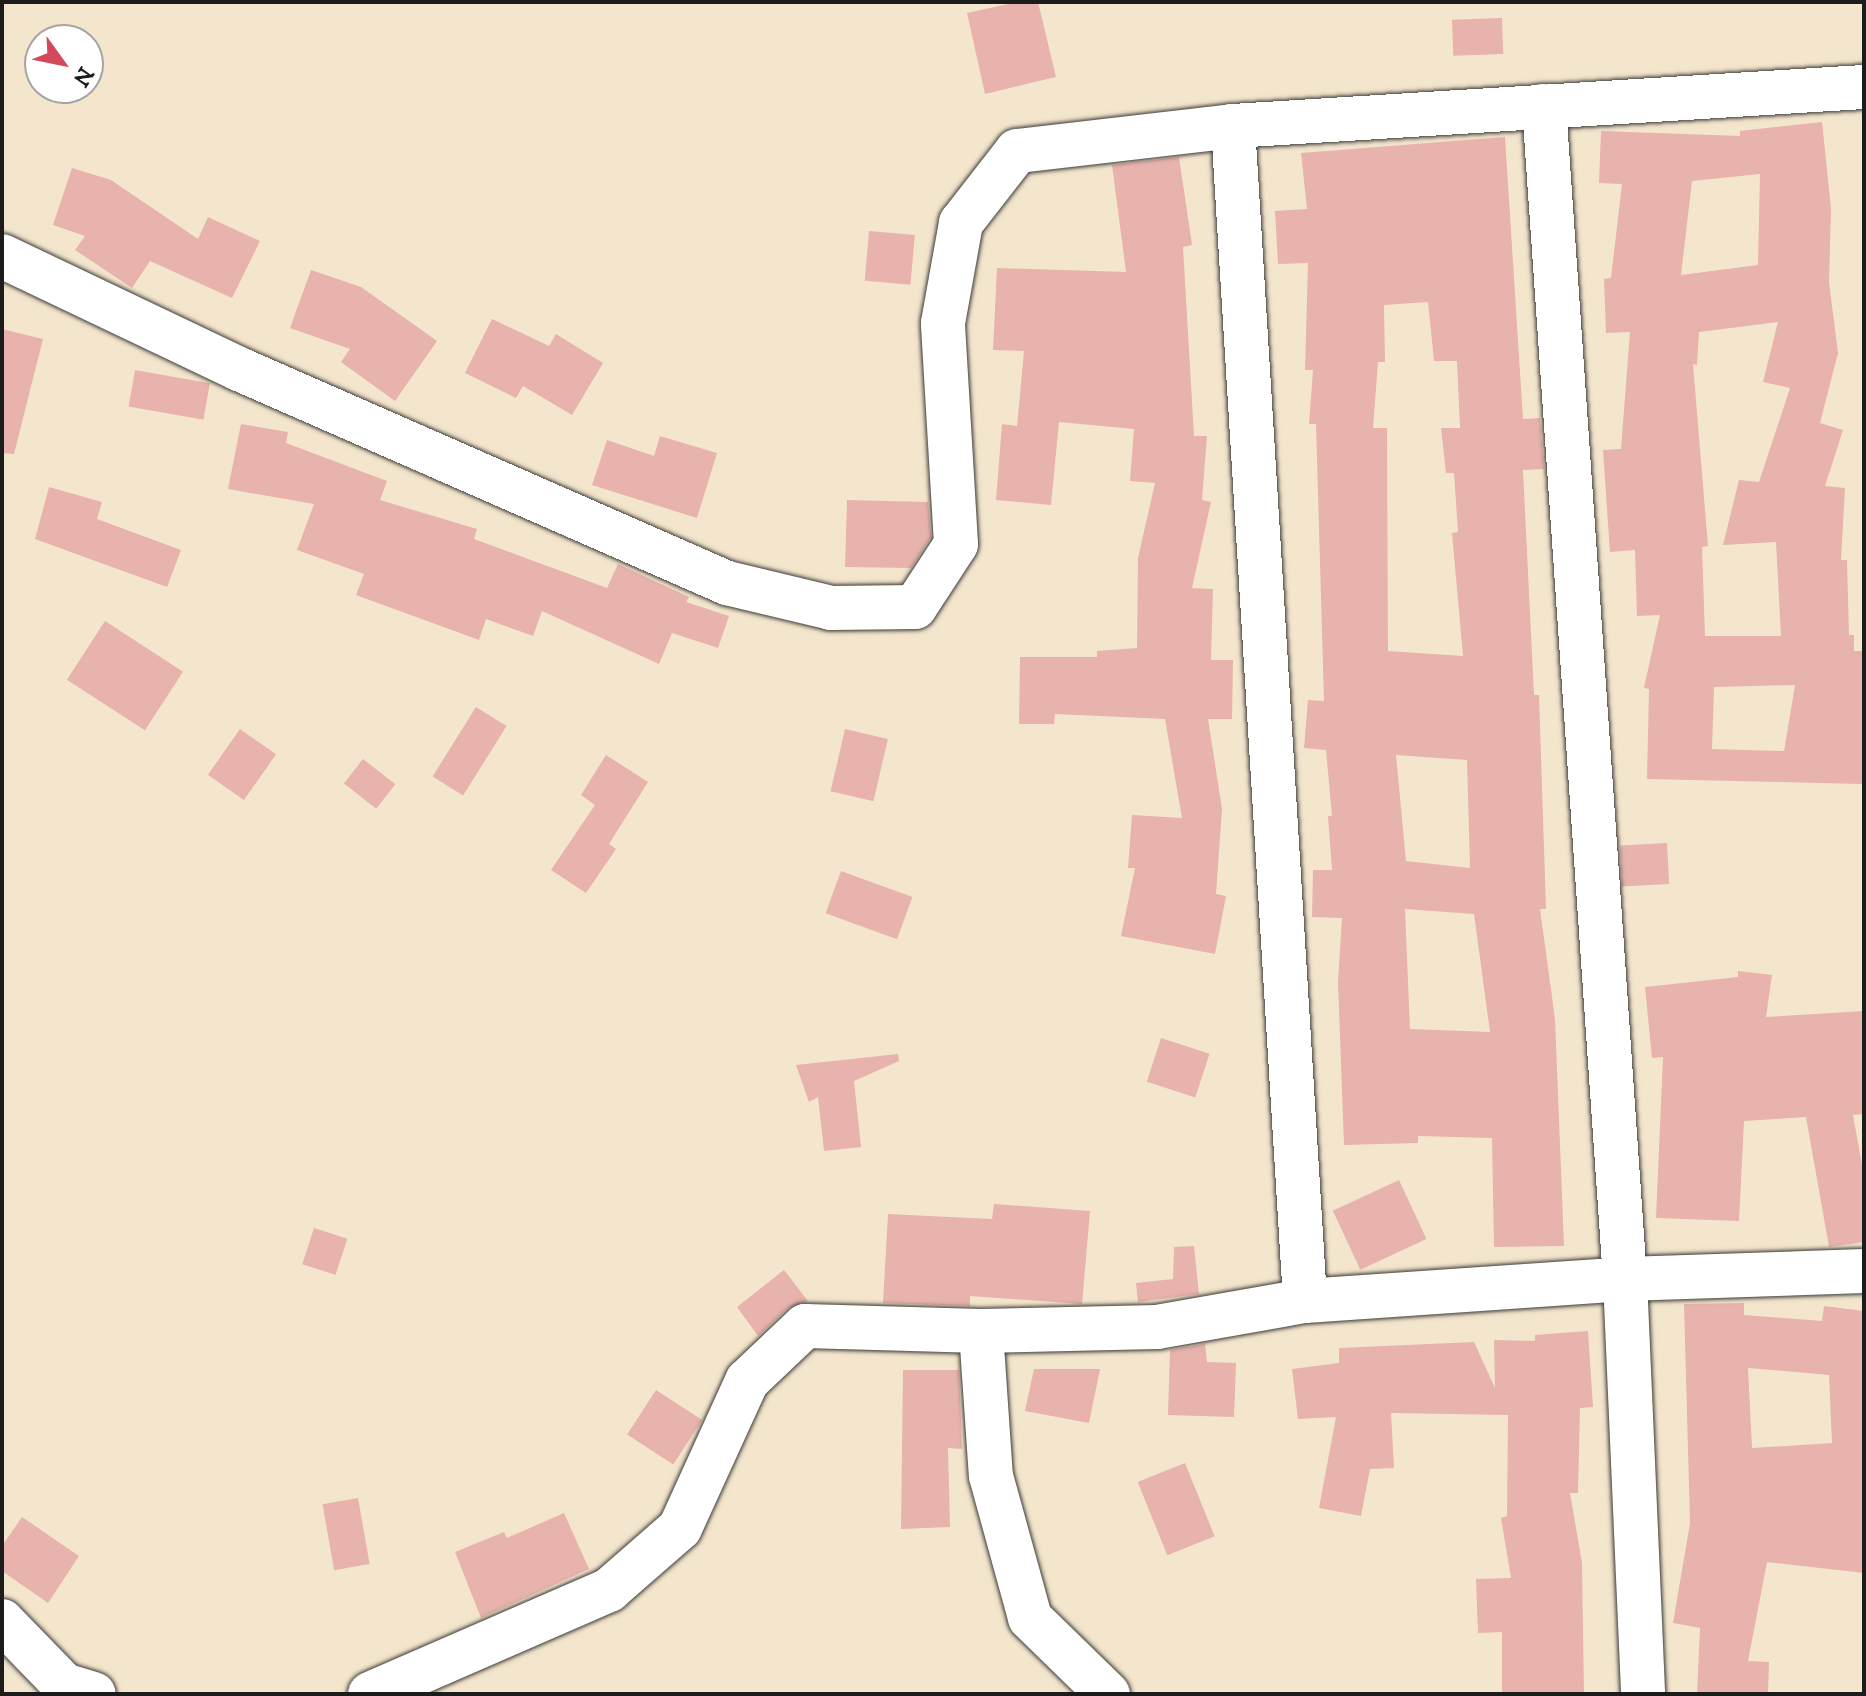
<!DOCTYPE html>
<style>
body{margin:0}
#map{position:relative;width:1866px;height:1696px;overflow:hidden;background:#f4e6cd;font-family:"IM FELL DW Pica",serif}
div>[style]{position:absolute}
.building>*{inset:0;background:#e7b3ac;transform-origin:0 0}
.roads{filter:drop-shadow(0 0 2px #3c3a37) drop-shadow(0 0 2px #3c3a37)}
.street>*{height:44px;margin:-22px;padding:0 22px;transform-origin:22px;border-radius:22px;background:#fff}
span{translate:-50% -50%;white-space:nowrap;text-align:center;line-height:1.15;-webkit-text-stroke:7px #fff;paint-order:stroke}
.frame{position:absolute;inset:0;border:4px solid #1c1c1c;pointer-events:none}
.north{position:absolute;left:24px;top:24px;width:80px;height:80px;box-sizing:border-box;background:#fff;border:2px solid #a4a4a4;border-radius:50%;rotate:123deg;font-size:22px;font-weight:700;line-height:32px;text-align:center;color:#1c1c1c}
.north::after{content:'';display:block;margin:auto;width:28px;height:36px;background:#d1495b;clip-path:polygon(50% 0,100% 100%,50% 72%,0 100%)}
</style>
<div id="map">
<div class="building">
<i style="clip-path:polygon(1017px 2px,1038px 2px,1056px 77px,985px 94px,967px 13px)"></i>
<i style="left:1502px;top:18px;width:36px;height:50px;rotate:88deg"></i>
<i style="clip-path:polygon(evenodd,1822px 122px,1831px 208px,1829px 282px,1838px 353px,1820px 423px,1843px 430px,1825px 486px,1845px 488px,1841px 560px,1847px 560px,1849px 635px,1854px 635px,1854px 651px,1864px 651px,1864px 784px,1647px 779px,1649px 689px,1644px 688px,1660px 615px,1637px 616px,1635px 550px,1610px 552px,1603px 450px,1621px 449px,1630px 332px,1606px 333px,1604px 279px,1611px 278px,1622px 184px,1599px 183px,1601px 131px,1740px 136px,1740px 131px,1822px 122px,1760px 174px,1758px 265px,1681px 275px,1692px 181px,1760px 174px,1822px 122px,1778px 322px,1763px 382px,1790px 388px,1759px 482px,1739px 480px,1723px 545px,1776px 542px,1781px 636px,1705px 636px,1702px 547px,1708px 546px,1693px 364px,1697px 365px,1699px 332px,1778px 322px,1822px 122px,1795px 685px,1784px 751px,1712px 749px,1714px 687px,1795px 685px)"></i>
<i style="clip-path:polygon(evenodd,1505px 137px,1523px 419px,1540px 418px,1544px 469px,1523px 470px,1534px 695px,1539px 695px,1546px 909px,1540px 909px,1555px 1019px,1564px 1246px,1494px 1247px,1492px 1138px,1418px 1136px,1418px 1143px,1344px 1145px,1338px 982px,1342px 918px,1312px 917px,1313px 870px,1332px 870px,1328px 816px,1332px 816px,1326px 750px,1304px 748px,1308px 700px,1324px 701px,1316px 424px,1309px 424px,1313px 370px,1305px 370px,1308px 263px,1278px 264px,1275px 211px,1307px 209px,1301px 153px,1505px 137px,1428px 302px,1434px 361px,1457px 361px,1460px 428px,1441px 428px,1446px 473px,1454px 473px,1458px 532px,1452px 533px,1463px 656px,1388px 651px,1387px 428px,1373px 428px,1378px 362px,1385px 362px,1384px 305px,1428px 302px,1505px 137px,1396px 755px,1467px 760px,1470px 868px,1406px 861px,1396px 755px,1505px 137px,1405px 909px,1474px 914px,1490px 1032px,1410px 1029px,1405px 909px)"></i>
<i style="clip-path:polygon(1179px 157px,1192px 245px,1183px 247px,1194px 436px,1207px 436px,1202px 500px,1211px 502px,1192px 588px,1213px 589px,1211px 660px,1233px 660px,1232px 719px,1208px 719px,1222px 809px,1216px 894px,1226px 896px,1215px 954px,1121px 936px,1135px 868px,1128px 868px,1132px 815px,1182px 818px,1165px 719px,1055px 714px,1054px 724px,1019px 724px,1020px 657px,1097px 657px,1097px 651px,1137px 648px,1138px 558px,1155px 483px,1130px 481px,1134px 429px,1059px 422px,1051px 505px,996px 500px,1002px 424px,1017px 426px,1024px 351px,993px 350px,997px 268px,1126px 272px,1112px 165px)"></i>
<i style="clip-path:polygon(72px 168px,111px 180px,198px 239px,208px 217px,260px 241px,232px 298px,150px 261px,132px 288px,75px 250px,85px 236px,53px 225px)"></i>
<i style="left:869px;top:231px;width:46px;height:50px;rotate:5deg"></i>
<i style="clip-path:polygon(311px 270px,361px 287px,437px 341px,395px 401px,341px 362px,350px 349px,290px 328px)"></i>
<i style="clip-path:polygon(492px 319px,549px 346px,556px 334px,603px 363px,572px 415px,523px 386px,516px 398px,465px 373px)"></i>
<i style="clip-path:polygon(2px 329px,43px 339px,14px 454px,2px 453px)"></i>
<i style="left:135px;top:370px;width:76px;height:37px;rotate:10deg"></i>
<i style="clip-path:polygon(241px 424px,288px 432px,286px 443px,387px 481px,380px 500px,477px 529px,474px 539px,607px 588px,618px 564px,689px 597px,686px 602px,729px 616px,718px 648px,672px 633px,659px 664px,542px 611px,533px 636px,486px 619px,479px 640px,356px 595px,364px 574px,297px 550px,314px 504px,228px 489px)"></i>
<i style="clip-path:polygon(660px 436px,717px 453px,697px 518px,592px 485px,607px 440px,654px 456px)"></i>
<i style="clip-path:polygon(49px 487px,102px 502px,97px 519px,181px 550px,167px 587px,35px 539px)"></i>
<i style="clip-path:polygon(847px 500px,928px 502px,931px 537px,911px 568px,845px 567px)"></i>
<i style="left:105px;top:621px;width:93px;height:70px;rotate:33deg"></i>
<i style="left:476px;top:707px;width:36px;height:82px;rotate:32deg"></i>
<i style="left:240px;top:729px;width:44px;height:56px;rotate:35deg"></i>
<i style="left:845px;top:729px;width:44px;height:64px;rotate:13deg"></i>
<i style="clip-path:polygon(606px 755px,648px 782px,609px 844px,616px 849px,586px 893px,551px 870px,595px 805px,581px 795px)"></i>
<i style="left:363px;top:759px;width:41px;height:31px;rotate:38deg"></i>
<i style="left:1667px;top:843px;width:41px;height:47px;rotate:87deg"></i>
<i style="left:841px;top:871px;width:76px;height:45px;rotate:20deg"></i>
<i style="clip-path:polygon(1738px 971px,1772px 975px,1766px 1017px,1864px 1011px,1864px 1114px,1853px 1115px,1864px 1176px,1864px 1242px,1829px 1247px,1806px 1117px,1744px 1121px,1739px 1221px,1656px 1218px,1663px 1057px,1652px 1058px,1645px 987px,1738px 977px)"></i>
<i style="left:1161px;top:1038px;width:51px;height:46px;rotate:18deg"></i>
<i style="clip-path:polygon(898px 1054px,899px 1061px,854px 1081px,861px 1147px,824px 1151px,818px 1097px,809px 1102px,796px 1065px)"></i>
<i style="left:1399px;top:1180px;width:65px;height:73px;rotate:65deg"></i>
<i style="clip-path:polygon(994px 1204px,1090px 1211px,1082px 1304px,970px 1296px,970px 1306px,883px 1303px,888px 1214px,992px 1219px)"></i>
<i style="left:314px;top:1228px;width:35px;height:38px;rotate:18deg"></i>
<i style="clip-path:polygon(1194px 1246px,1199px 1294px,1138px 1302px,1136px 1283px,1173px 1279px,1174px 1247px)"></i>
<i style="clip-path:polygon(784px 1270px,808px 1301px,788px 1308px,758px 1336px,737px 1307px)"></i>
<i style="clip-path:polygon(evenodd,1744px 1303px,1744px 1315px,1822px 1321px,1824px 1306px,1864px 1311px,1864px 1573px,1767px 1562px,1748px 1661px,1769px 1662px,1768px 1694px,1697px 1694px,1700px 1628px,1673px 1623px,1690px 1523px,1684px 1304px,1744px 1303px,1748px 1368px,1829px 1375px,1832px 1443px,1752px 1448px,1748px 1368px)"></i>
<i style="clip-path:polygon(1588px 1331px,1593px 1407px,1580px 1408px,1578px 1493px,1570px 1493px,1582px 1563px,1584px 1694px,1502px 1694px,1502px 1632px,1478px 1633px,1476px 1579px,1511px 1578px,1501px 1518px,1507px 1516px,1508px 1415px,1391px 1413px,1394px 1468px,1370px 1469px,1361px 1516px,1319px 1508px,1336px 1417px,1298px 1419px,1292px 1369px,1339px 1363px,1339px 1348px,1474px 1342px,1495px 1388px,1494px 1340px,1535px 1341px,1535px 1335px)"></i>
<i style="clip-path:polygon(1205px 1344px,1207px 1362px,1236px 1363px,1234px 1417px,1168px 1415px,1170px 1350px)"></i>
<i style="clip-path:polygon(1034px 1369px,1100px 1369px,1089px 1423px,1025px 1411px)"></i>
<i style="clip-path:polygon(903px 1370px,959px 1370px,962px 1449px,948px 1448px,950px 1527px,901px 1529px)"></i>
<i style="left:656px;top:1390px;width:55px;height:53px;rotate:33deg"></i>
<i style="left:1185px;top:1463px;width:79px;height:51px;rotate:68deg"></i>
<i style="left:358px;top:1498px;width:67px;height:36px;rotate:80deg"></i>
<i style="clip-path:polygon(564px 1513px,589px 1569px,481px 1618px,455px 1552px,504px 1532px,507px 1538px)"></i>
<i style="clip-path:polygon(22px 1517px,79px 1556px,48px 1603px,2px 1571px,2px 1546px)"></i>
</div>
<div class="roads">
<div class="street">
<i style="left:1544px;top:106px;width:1176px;rotate:86.05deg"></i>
<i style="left:1625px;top:1279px;width:415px;rotate:87.5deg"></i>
<i style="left:1233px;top:126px;width:1177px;rotate:86.49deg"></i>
<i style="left:2px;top:256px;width:263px;rotate:25.5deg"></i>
<i style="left:239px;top:369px;width:533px;rotate:23.68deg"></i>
<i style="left:727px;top:583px;width:107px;rotate:13.5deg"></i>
<i style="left:831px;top:608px;width:84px;rotate:-0.7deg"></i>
<i style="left:915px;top:607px;width:75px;rotate:-56.9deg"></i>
<i style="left:956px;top:544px;width:221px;rotate:-93.4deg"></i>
<i style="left:943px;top:323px;width:102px;rotate:-79.8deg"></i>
<i style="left:961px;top:223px;width:91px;rotate:-52.1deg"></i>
<i style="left:1017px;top:151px;width:217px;rotate:-6.6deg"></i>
<i style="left:1233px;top:126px;width:632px;rotate:-3.54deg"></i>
<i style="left:981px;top:1331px;width:145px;rotate:86.1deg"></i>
<i style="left:991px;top:1476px;width:147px;rotate:74.6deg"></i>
<i style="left:1030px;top:1618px;width:109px;rotate:44.3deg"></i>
<i style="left:2px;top:1621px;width:89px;rotate:45.9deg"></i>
<i style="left:64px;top:1685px;width:31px;rotate:17deg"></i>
<i style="left:370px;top:1694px;width:261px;rotate:-23.5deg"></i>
<i style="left:609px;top:1590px;width:94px;rotate:-41.1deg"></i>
<i style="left:680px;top:1528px;width:162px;rotate:-65.5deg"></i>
<i style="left:747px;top:1381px;width:80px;rotate:-43.5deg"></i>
<i style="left:805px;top:1326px;width:176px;rotate:1.6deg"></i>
<i style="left:981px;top:1331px;width:176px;rotate:-1.3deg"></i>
<i style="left:1157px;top:1327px;width:150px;rotate:-10deg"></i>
<i style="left:1305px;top:1301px;width:321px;rotate:-3.9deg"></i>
<i style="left:1625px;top:1279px;width:239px;rotate:-1.9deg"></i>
</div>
</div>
<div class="frame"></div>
<div class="north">N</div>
</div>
